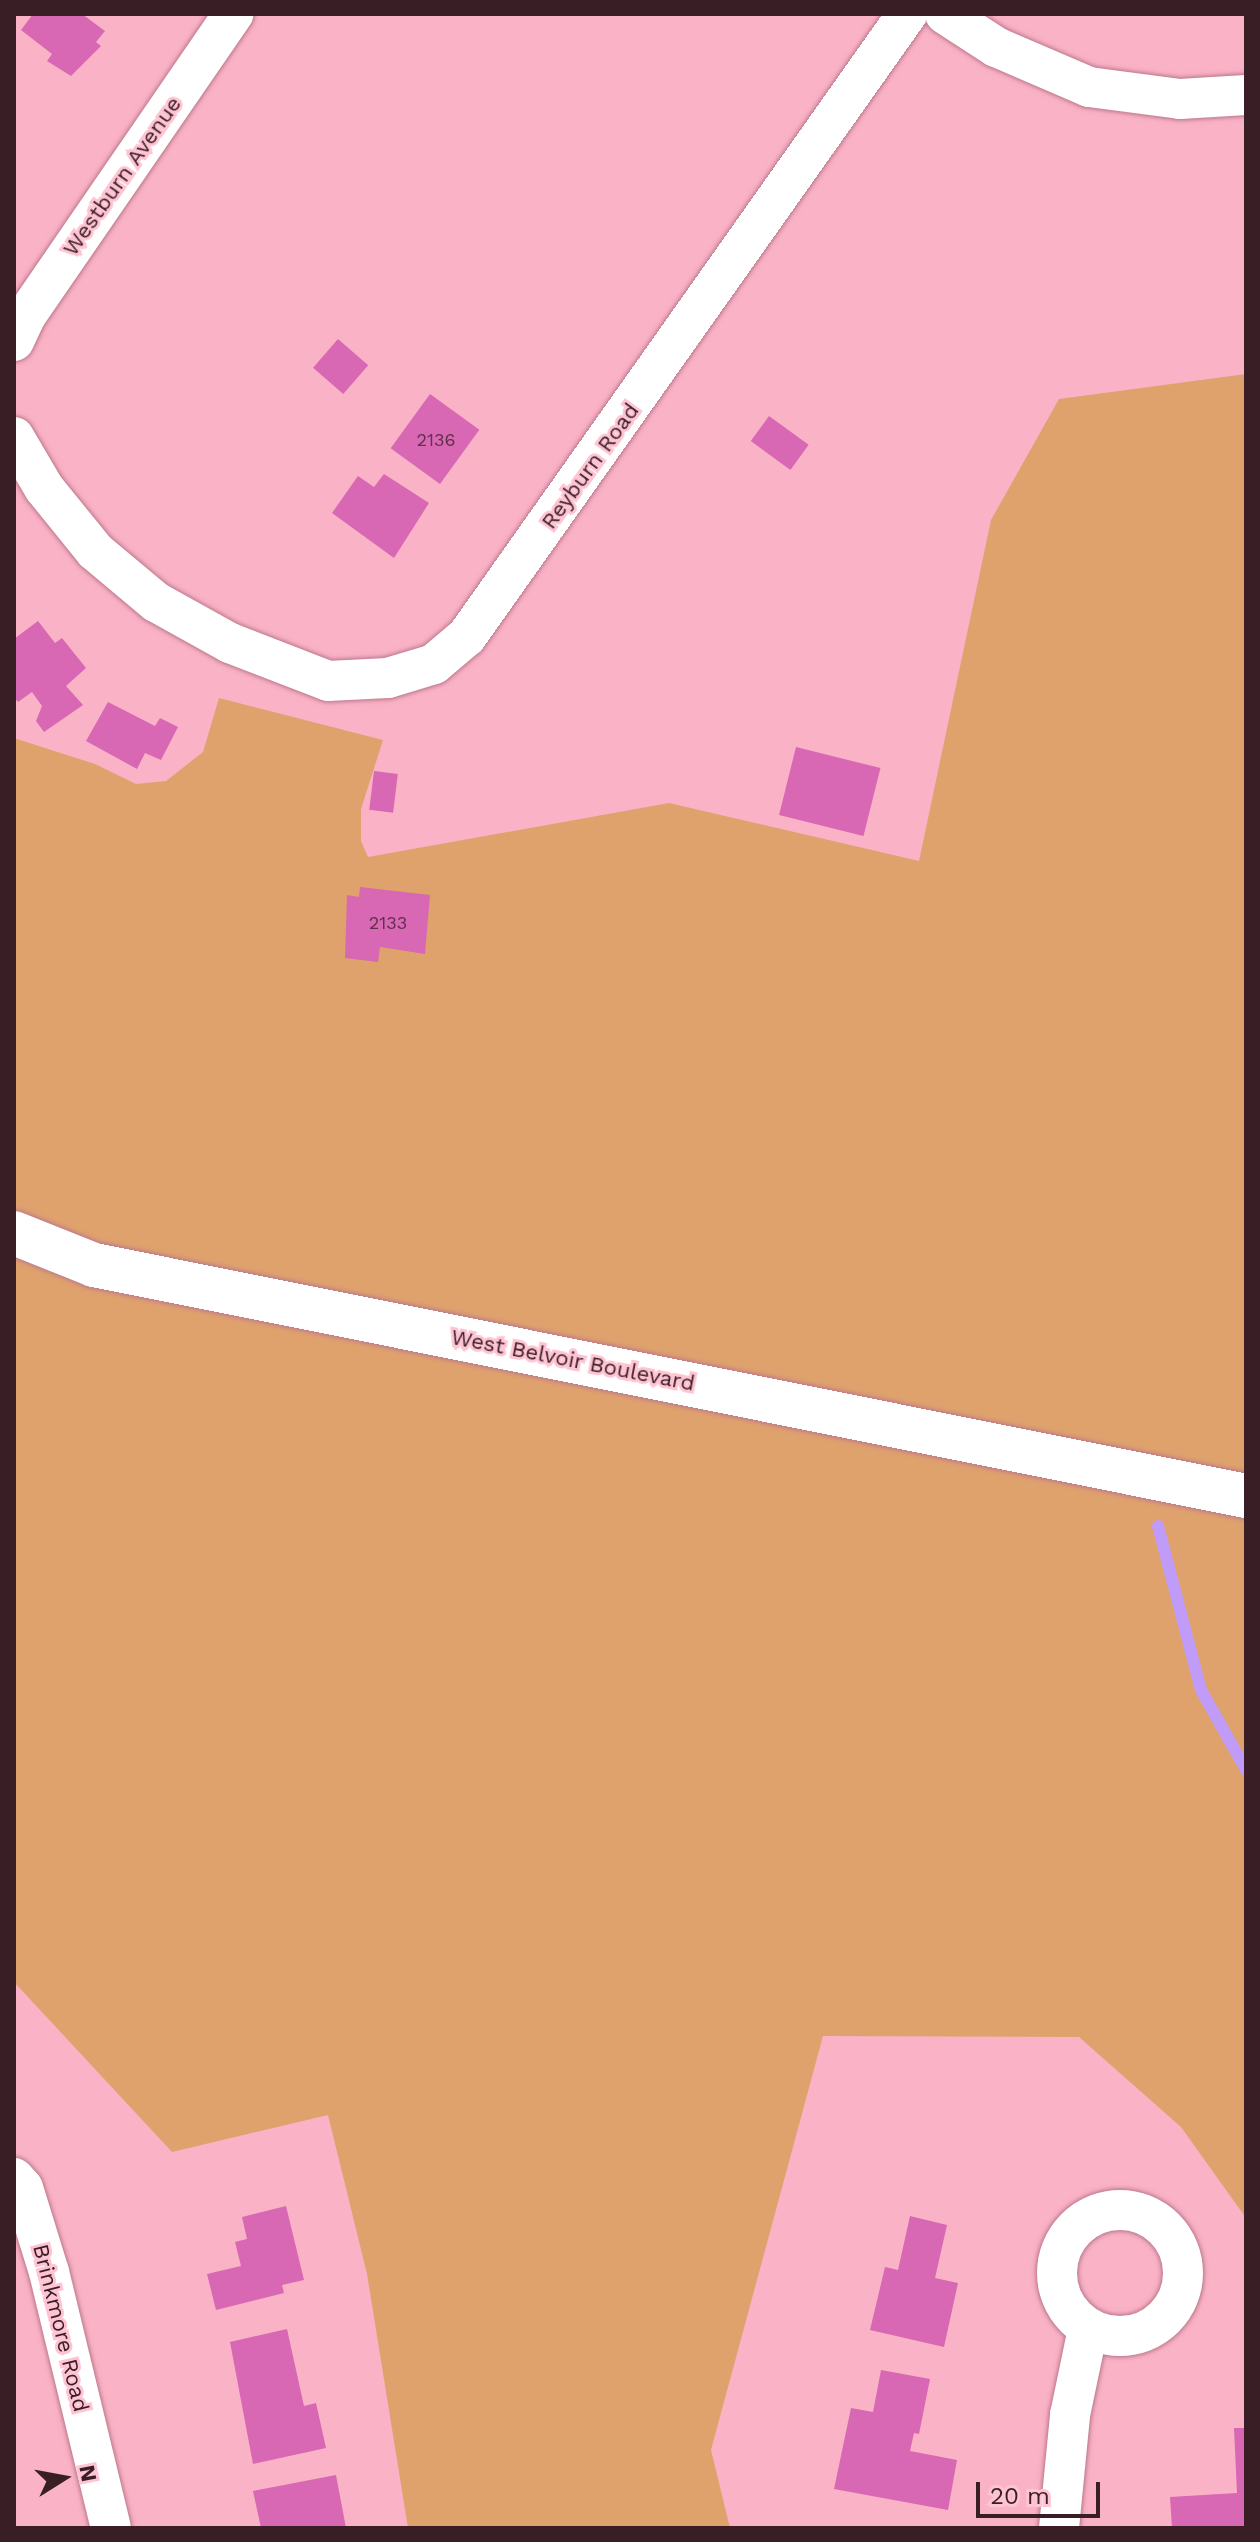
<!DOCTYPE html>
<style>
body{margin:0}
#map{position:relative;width:1260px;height:2542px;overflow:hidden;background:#fab2c6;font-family:"Work Sans",sans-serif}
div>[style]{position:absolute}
.green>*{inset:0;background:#dfa26d}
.stream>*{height:12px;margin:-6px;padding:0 6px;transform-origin:6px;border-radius:6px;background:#c09cf8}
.building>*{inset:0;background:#d867b4;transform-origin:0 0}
.roads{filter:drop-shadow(0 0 2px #bc788c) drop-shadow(0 0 2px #bc788c)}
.street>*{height:40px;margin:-20px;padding:0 20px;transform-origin:20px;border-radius:20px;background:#fff}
.street>.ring{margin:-20px;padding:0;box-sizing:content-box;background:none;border:40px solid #fff;border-radius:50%}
.secondary>*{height:44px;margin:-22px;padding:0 22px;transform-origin:22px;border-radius:22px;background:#fff}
span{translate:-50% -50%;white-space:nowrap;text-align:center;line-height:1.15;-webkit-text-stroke:6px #ffc4d3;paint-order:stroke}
.number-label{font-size:18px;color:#61304a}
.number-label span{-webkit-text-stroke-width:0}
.street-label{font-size:22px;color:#391e26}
.frame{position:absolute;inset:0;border:16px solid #391e26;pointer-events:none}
.north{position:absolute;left:24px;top:2438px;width:80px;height:80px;-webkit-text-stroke:6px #ffc4d3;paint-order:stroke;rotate:79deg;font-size:22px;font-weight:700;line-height:32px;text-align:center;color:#391e26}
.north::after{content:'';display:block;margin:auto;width:28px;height:36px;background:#391e26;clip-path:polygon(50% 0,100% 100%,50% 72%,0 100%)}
.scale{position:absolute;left:976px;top:2482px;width:124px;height:36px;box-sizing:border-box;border:4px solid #391e26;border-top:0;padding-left:10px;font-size:24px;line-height:28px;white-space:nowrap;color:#391e26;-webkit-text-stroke:6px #ffc4d3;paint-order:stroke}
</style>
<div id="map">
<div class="green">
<i style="clip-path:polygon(1246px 374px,1246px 2218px,1181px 2127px,1079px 2037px,823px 2036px,711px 2450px,730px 2528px,408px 2528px,367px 2274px,328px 2115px,172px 2152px,14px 1982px,14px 738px,95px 764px,136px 784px,166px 781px,203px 752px,219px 698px,383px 740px,361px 809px,361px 841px,368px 857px,669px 803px,919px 861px,991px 520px,1059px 399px)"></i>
</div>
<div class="stream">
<i style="left:1158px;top:1526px;width:170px;rotate:75.3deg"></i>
<i style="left:1201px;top:1690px;width:92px;rotate:60.6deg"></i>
</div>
<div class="building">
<i style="clip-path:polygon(33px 14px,82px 14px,105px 31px,96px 42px,101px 46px,71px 76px,47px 61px,52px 54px,21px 30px)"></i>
<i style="left:338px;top:339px;width:40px;height:38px;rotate:41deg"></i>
<i style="left:430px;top:394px;width:61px;height:67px;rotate:36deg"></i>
<i style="left:769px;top:416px;width:49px;height:31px;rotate:36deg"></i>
<i style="clip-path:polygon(384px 474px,429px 503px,394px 558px,332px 513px,358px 476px,374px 487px)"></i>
<i style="clip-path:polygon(38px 621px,55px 643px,62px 638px,86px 668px,66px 686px,83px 705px,44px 732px,36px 721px,42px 706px,32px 692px,18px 702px,14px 697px,14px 639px)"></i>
<i style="clip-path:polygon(108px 702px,155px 726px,160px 718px,178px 727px,161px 760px,145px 753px,137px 769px,86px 741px)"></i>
<i style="left:796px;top:747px;width:87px;height:70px;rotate:14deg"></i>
<i style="left:374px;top:771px;width:24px;height:39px;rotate:7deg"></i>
<i style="clip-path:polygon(360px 887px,430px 895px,425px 954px,380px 947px,378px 962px,345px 958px,347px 895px,359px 897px)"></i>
<i style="clip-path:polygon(286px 2206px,304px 2280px,282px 2285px,284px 2293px,216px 2310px,207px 2274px,241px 2266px,235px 2242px,247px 2239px,242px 2217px)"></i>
<i style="clip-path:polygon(910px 2216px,947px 2225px,935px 2278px,958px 2283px,944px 2347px,870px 2330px,885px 2267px,898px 2270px)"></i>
<i style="clip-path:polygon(287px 2329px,304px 2406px,316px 2403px,326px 2448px,253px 2464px,230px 2342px)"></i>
<i style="clip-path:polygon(881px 2370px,930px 2379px,919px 2434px,914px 2433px,910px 2451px,957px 2460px,948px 2510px,834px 2489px,851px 2408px,873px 2412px)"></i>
<i style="clip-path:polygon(1234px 2428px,1246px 2428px,1246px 2528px,1172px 2528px,1170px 2497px,1237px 2493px)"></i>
<i style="clip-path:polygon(336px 2475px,346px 2528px,261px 2528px,253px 2491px)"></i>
</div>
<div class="roads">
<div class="street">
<i style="left:945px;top:14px;width:61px;rotate:32.9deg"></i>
<i style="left:996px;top:47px;width:101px;rotate:23.3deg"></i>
<i style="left:1089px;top:87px;width:92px;rotate:7.5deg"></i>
<i style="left:1180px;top:99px;width:66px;rotate:-3.5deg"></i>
<i style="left:14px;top:341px;width:26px;rotate:-65deg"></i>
<i style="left:25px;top:317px;width:368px;rotate:-55.5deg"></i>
<i style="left:14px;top:437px;width:59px;rotate:59.5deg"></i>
<i style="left:44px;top:488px;width:81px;rotate:51deg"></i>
<i style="left:95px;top:551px;width:80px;rotate:39.9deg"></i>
<i style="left:156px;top:602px;width:85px;rotate:29deg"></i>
<i style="left:230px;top:643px;width:105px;rotate:21.2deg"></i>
<i style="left:328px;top:681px;width:60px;rotate:-2.9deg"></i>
<i style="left:388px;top:678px;width:48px;rotate:-16.9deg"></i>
<i style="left:434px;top:664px;width:43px;rotate:-40.3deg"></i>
<i style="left:467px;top:636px;width:762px;rotate:-54.72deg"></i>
<i style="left:14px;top:2178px;width:13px;rotate:48deg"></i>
<i style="left:23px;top:2188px;width:88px;rotate:72.8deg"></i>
<i style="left:49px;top:2272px;width:263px;rotate:76.4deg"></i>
<i class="ring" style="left:1057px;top:2210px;width:86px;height:86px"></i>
<i style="left:1059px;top:2528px;width:114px;rotate:-84.4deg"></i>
<i style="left:1070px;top:2415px;width:88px;rotate:-78.2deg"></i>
</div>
<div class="secondary">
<i style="left:14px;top:1233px;width:86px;rotate:21.8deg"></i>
<i style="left:94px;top:1265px;width:1175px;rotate:11.34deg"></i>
</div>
</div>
<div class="number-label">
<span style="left:436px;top:440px">2136</span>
<span style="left:388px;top:923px">2133</span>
</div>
<div class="street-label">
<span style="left:122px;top:176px;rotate:-55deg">Westburn Avenue</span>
<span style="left:590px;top:466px;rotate:-54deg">Reyburn Road</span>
<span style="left:573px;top:1360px;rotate:11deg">West Belvoir Boulevard</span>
<span style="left:61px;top:2328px;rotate:76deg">Brinkmore Road</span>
</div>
<div class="frame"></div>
<div class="north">N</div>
<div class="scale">20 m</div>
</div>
